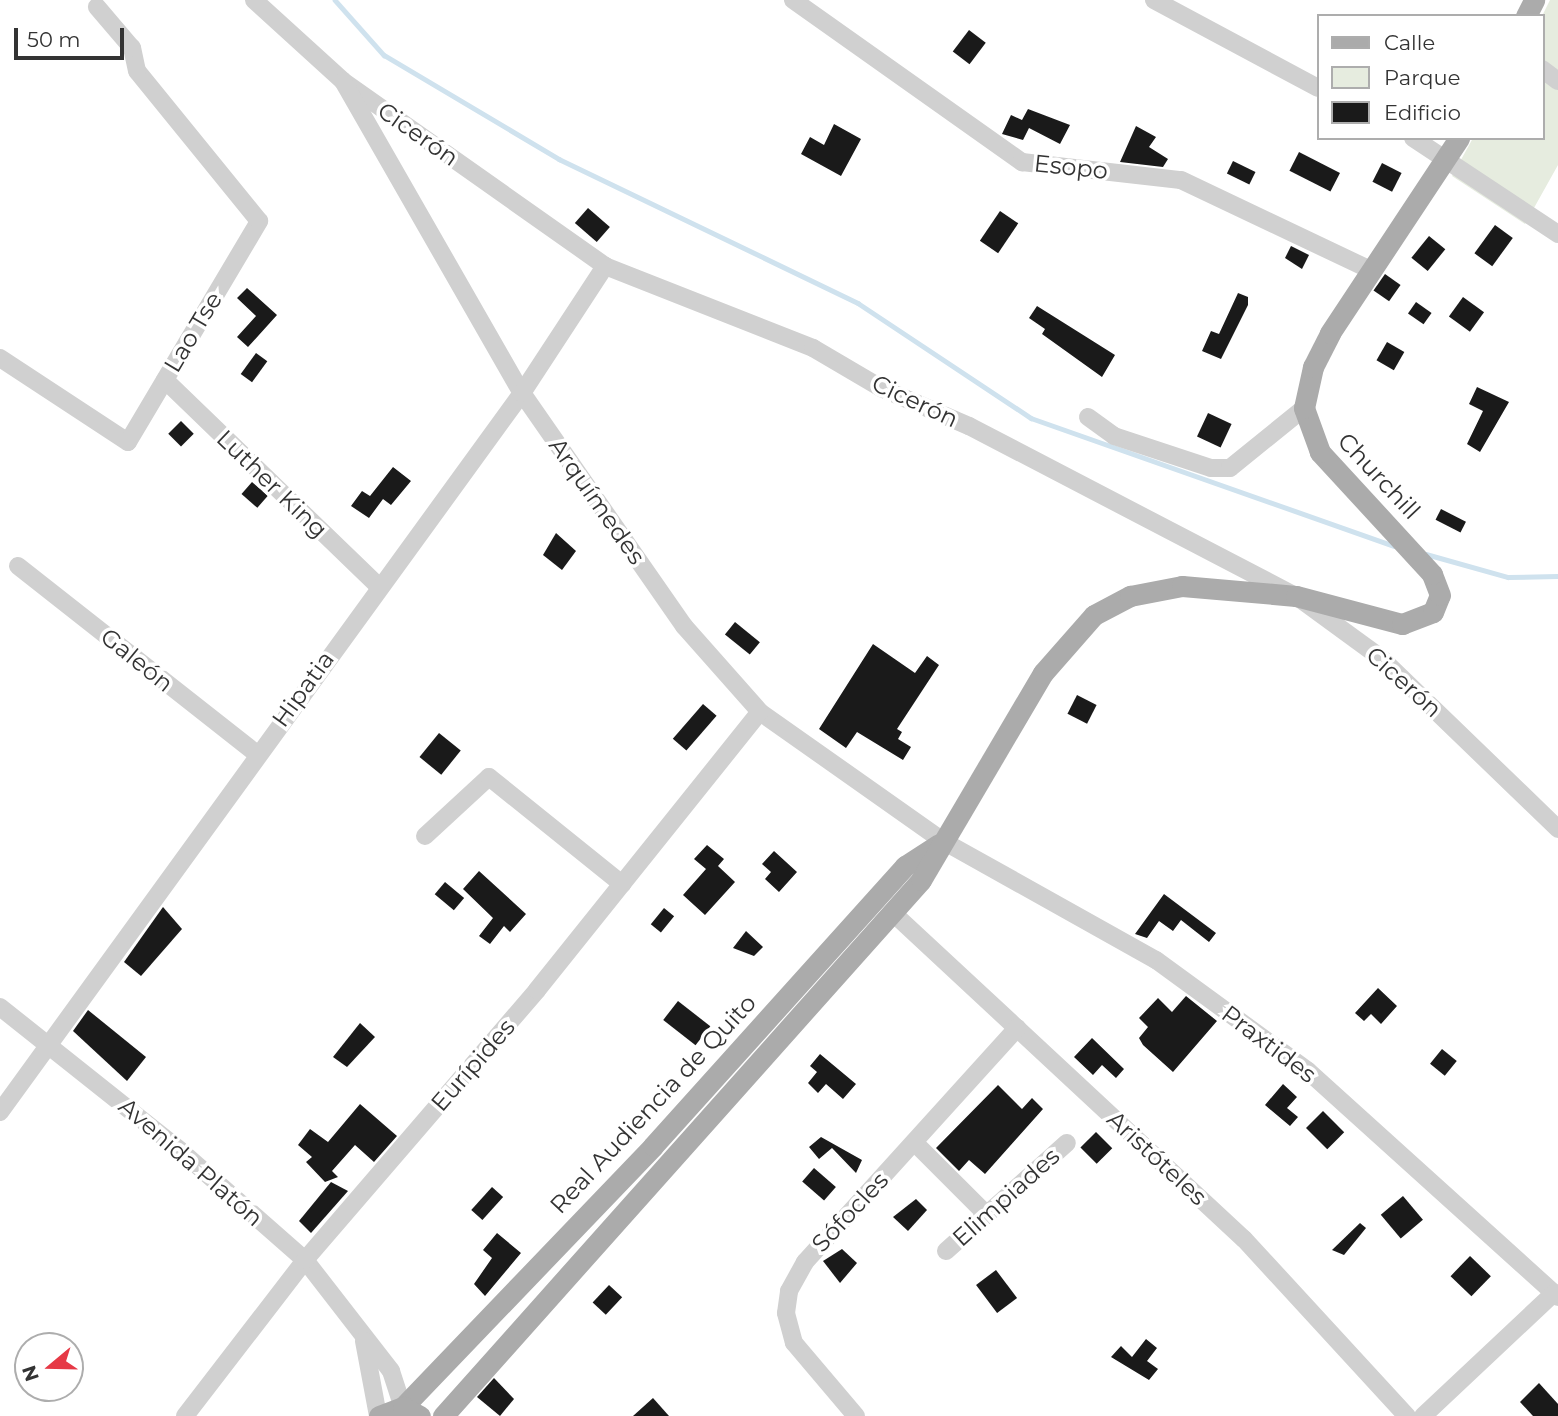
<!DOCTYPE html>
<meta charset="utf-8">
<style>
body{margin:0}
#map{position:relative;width:1558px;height:1416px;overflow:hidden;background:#fff;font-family:Montserrat,sans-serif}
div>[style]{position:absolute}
.green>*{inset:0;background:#e6ecdf}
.stream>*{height:4.5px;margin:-2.25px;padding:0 2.25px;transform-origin:2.25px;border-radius:2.25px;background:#cfe2ee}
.building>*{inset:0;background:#1a1a1a;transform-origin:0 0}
.minor>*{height:18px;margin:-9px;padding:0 9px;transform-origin:9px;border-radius:9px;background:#d0d0d0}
.major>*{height:21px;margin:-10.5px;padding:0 10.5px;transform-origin:10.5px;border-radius:10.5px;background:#ababab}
span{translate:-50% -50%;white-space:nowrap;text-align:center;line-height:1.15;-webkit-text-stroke:7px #fff;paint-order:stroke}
.street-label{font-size:24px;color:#333}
.legend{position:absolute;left:1317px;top:14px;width:228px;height:126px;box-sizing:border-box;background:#fff;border:2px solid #adadad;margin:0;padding:9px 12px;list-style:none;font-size:21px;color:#333}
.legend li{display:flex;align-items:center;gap:14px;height:35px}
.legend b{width:35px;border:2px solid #adadad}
.north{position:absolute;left:14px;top:1332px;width:70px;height:70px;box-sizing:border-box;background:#fff;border:2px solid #adadad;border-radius:50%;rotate:251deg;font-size:19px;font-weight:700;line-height:28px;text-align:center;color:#333}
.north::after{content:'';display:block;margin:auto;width:24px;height:32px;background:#e63946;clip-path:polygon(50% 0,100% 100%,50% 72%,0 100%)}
.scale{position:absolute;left:14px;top:28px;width:110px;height:32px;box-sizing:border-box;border:4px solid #333;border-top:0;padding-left:9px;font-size:21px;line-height:24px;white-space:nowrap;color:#333;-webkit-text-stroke:5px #fff;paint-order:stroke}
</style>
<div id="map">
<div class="green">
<i style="clip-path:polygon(1550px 0,1558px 0,1558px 165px,1525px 224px,1452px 176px,1473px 138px,1542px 138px,1542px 16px)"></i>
</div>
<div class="stream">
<i style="left:335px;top:0;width:74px;rotate:48.3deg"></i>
<i style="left:384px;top:55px;width:204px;rotate:30.7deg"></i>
<i style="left:559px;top:159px;width:332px;rotate:25.7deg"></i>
<i style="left:858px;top:303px;width:208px;rotate:33.6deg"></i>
<i style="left:1031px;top:418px;width:385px;rotate:19.4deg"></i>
<i style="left:1426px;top:554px;width:85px;rotate:15.7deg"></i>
<i style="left:1508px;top:577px;width:50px;rotate:-1.1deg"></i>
</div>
<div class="building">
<i style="left:969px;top:30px;width:21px;height:27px;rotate:37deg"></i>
<i style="clip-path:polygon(1028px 109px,1070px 125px,1060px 144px,1029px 128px,1023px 140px,1002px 134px,1011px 115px,1022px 120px)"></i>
<i style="clip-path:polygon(834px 124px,861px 139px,841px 176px,801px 154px,810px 137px,824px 145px)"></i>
<i style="clip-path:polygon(1136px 126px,1156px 137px,1149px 147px,1168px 159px,1163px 167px,1120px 162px)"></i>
<i style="left:1299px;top:152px;width:46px;height:21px;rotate:27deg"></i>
<i style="left:1233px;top:161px;width:25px;height:14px;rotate:26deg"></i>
<i style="left:1382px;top:163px;width:22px;height:21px;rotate:27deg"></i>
<i style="left:588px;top:208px;width:29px;height:20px;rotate:41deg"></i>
<i style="left:1000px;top:211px;width:22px;height:36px;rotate:34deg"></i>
<i style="left:1495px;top:225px;width:22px;height:35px;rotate:36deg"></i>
<i style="left:1429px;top:236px;width:21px;height:28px;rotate:39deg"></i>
<i style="clip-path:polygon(1291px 246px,1309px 255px,1302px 269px,1285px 258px)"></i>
<i style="left:1385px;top:274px;width:19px;height:20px;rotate:35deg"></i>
<i style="clip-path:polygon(247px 288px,277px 315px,248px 347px,237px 337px,256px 316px,237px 298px)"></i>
<i style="clip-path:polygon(1238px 293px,1248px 297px,1248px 305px,1221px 359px,1202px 351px,1211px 331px,1219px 334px)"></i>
<i style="left:1463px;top:297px;width:26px;height:24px;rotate:36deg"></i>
<i style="left:1416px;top:302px;width:19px;height:14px;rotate:35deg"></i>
<i style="clip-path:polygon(1037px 306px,1115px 355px,1102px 377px,1042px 334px,1045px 329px,1029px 318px)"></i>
<i style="left:1387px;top:342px;width:20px;height:21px;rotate:30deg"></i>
<i style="left:256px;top:353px;width:14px;height:26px;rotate:36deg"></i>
<i style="clip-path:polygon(1477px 387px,1509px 402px,1480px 452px,1467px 444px,1483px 411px,1469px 404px)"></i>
<i style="left:1208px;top:413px;width:26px;height:26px;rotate:25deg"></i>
<i style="left:181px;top:421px;width:18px;height:18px;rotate:45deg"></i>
<i style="clip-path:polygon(393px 467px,411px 481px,391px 505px,383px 499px,369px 518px,351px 506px,362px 491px,370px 496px)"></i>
<i style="left:252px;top:482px;width:21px;height:16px;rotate:41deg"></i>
<i style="left:1441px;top:509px;width:28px;height:12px;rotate:27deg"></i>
<i style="clip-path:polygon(556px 533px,576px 551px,562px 570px,543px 555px)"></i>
<i style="left:735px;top:622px;width:32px;height:16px;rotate:39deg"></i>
<i style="clip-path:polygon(873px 644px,915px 673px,927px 656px,939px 665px,897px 729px,902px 732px,898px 739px,911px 747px,903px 760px,857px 732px,846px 748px,819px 729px)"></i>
<i style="left:1077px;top:695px;width:22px;height:21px;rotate:27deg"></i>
<i style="left:703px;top:704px;width:18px;height:46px;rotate:41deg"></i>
<i style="left:439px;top:733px;width:28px;height:31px;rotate:39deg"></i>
<i style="clip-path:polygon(707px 845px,724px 859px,718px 866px,735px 882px,705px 915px,683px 895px,706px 869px,694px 859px)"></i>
<i style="clip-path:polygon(774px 851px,797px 872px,779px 892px,765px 879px,771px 872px,762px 864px)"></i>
<i style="clip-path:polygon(479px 871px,526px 914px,510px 932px,504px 926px,490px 944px,479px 936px,493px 918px,463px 889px)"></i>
<i style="left:445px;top:882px;width:25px;height:16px;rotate:40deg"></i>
<i style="clip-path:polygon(1164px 894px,1216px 933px,1209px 942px,1181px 920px,1173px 931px,1159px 921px,1147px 938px,1135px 934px)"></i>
<i style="clip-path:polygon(163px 907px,182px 929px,141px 976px,124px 962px)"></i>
<i style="left:664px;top:908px;width:13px;height:21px;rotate:39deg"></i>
<i style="clip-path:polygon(746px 931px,763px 947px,754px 956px,733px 948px)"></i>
<i style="clip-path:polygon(1378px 988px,1397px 1006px,1381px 1024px,1371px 1014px,1364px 1021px,1355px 1013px)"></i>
<i style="clip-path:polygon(1186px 996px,1217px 1021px,1173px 1072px,1143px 1045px,1139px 1038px,1148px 1027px,1139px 1018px,1158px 998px,1172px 1012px)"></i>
<i style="left:678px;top:1001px;width:41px;height:24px;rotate:38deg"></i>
<i style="clip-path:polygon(88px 1010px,146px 1057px,127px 1081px,73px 1031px)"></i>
<i style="clip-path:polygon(360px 1023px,375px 1037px,347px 1067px,333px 1057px)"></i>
<i style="clip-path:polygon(1092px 1038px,1124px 1069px,1116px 1078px,1102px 1065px,1093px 1075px,1074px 1057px)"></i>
<i style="left:1442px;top:1049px;width:19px;height:19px;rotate:39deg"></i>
<i style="clip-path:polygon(820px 1054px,856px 1084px,843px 1099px,826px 1084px,818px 1093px,808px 1083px,817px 1072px,810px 1066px)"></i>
<i style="clip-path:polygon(1283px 1084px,1297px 1097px,1287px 1108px,1298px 1117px,1290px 1126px,1265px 1105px)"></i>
<i style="clip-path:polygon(998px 1085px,1022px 1109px,1032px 1098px,1043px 1109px,985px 1174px,969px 1160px,959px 1171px,936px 1148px)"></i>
<i style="clip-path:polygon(360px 1104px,397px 1136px,374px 1162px,355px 1145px,332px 1171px,338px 1177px,325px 1182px,306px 1162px,312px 1157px,298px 1145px,310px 1129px,328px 1142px)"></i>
<i style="left:1323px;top:1111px;width:30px;height:24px;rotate:45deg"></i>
<i style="left:1096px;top:1132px;width:23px;height:22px;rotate:45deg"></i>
<i style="clip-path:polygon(821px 1137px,862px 1160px,856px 1173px,832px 1148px,819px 1159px,809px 1147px)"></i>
<i style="left:814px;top:1168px;width:29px;height:18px;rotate:41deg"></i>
<i style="clip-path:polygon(331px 1182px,348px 1191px,311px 1233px,299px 1221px)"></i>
<i style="left:492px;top:1187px;width:15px;height:31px;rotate:42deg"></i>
<i style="left:1403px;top:1196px;width:31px;height:29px;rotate:50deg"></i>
<i style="clip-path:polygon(916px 1199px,927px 1210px,908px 1231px,893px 1217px)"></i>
<i style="clip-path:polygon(1360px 1223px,1366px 1228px,1344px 1255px,1332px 1250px)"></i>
<i style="clip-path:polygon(497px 1233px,521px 1253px,485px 1296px,474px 1284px,492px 1258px,483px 1250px)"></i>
<i style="clip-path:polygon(842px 1249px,857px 1263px,840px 1283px,823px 1261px)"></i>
<i style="left:1470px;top:1256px;width:29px;height:28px;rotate:44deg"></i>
<i style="left:996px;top:1270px;width:35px;height:25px;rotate:53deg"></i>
<i style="left:609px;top:1285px;width:18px;height:24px;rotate:43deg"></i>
<i style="clip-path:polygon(1146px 1339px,1157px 1348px,1147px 1361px,1158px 1369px,1149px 1380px,1111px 1357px,1121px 1346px,1132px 1357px)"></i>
<i style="clip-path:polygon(494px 1378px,514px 1399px,500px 1416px,477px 1397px)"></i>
<i style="clip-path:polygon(1539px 1383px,1558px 1404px,1558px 1416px,1533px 1416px,1520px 1402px)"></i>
<i style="clip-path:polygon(653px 1398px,669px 1416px,633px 1416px)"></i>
</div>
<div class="minor">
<i style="left:254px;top:0;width:120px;rotate:42.3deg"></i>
<i style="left:343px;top:81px;width:321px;rotate:35.2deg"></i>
<i style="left:605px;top:266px;width:224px;rotate:21.5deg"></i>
<i style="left:813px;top:348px;width:79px;rotate:30.5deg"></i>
<i style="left:881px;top:388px;width:96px;rotate:23.4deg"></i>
<i style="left:969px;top:426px;width:369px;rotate:27.5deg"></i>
<i style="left:1296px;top:596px;width:105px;rotate:36.1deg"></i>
<i style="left:1381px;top:658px;width:246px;rotate:44deg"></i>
<i style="left:793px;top:0;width:281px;rotate:35.3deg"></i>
<i style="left:1022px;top:162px;width:160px;rotate:6.5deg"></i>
<i style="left:1181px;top:180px;width:212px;rotate:25.4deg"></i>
<i style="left:1154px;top:0;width:186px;rotate:28.2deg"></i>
<i style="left:1542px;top:69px;width:20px;rotate:37deg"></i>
<i style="left:343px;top:81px;width:360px;rotate:60.2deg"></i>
<i style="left:522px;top:393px;width:284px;rotate:55.2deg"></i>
<i style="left:684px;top:626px;width:115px;rotate:48.5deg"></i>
<i style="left:760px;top:712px;width:224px;rotate:35.2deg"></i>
<i style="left:943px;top:841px;width:244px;rotate:29.2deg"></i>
<i style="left:1156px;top:960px;width:188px;rotate:36.1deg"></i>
<i style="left:1308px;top:1071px;width:337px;rotate:42.1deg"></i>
<i style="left:1413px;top:138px;width:174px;rotate:33.5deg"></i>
<i style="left:0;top:358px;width:153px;rotate:33.3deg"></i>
<i style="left:128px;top:442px;width:257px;rotate:-59.3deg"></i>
<i style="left:259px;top:221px;width:193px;rotate:-129.1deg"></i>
<i style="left:137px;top:71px;width:24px;rotate:-102deg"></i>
<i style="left:132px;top:48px;width:54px;rotate:-130.5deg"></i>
<i style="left:165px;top:380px;width:298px;rotate:44deg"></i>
<i style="left:1088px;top:417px;width:32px;rotate:36deg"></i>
<i style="left:1114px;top:436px;width:102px;rotate:18.3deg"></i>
<i style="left:1211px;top:468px;width:19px"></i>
<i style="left:1230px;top:468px;width:95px;rotate:-39deg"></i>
<i style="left:18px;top:566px;width:303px;rotate:38.2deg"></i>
<i style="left:425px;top:836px;width:87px;rotate:-42.7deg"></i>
<i style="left:489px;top:777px;width:171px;rotate:38.8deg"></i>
<i style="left:893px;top:913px;width:479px;rotate:42.9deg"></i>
<i style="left:1244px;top:1239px;width:241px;rotate:47.4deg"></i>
<i style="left:0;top:1007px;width:233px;rotate:38.5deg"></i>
<i style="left:182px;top:1152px;width:164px;rotate:41.3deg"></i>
<i style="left:305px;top:1260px;width:140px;rotate:52.2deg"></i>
<i style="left:391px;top:1371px;width:38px;rotate:72deg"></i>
<i style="left:0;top:1112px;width:889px;rotate:-54.02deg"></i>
<i style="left:522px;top:393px;width:152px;rotate:-56.8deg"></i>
<i style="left:915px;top:1143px;width:102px;rotate:45deg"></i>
<i style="left:946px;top:1251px;width:162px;rotate:-41.8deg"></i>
<i style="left:364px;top:1341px;width:76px;rotate:79.4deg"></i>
<i style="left:185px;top:1416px;width:197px;rotate:-52.4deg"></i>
<i style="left:305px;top:1260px;width:356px;rotate:-49.3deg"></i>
<i style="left:537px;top:990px;width:356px;rotate:-51.3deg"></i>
<i style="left:856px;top:1416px;width:96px;rotate:-130.3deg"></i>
<i style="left:794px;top:1343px;width:31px;rotate:-105deg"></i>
<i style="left:786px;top:1313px;width:22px;rotate:-82deg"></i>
<i style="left:789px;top:1291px;width:33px;rotate:-61deg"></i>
<i style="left:805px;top:1262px;width:316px;rotate:-47.8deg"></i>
<i style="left:1423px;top:1416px;width:180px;rotate:-43.2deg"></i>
</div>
<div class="major">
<i style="left:1526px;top:16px;width:18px;rotate:-63deg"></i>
<i style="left:403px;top:1407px;width:361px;rotate:-46.2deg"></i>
<i style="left:653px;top:1146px;width:377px;rotate:-48deg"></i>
<i style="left:905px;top:866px;width:40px;rotate:-32.9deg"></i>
<i style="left:379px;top:1416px;width:26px;rotate:-21deg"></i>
<i style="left:403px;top:1407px;width:19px;rotate:28deg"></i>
<i style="left:443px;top:1416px;width:718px;rotate:-48.27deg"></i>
<i style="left:921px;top:880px;width:240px;rotate:-59.5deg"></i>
<i style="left:1043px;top:673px;width:77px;rotate:-48.7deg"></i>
<i style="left:1094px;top:615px;width:41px;rotate:-27.8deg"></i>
<i style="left:1130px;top:596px;width:53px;rotate:-10.9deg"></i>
<i style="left:1182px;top:586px;width:114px;rotate:5deg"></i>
<i style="left:1296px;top:596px;width:110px;rotate:14.8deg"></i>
<i style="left:1402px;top:624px;width:33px;rotate:-21deg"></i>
<i style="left:1433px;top:612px;width:18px;rotate:-68deg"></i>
<i style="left:1440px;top:595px;width:22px;rotate:-111deg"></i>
<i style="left:1432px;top:574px;width:166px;rotate:-132.6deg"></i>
<i style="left:1320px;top:452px;width:47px;rotate:-110deg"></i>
<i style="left:1304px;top:408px;width:42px;rotate:-77.6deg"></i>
<i style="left:1313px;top:367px;width:38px;rotate:-63deg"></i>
<i style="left:1330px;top:333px;width:234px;rotate:-56.5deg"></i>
</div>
<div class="street-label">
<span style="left:418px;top:134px;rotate:35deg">Cicerón</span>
<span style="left:1071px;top:167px;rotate:6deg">Esopo</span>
<span style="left:193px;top:332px;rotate:-59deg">Lao Tse</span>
<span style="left:915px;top:401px;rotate:25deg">Cicerón</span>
<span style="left:1379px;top:476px;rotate:47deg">Churchill</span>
<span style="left:272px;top:484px;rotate:44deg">Luther King</span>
<span style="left:597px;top:501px;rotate:55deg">Arquímedes</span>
<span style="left:137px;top:660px;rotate:39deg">Galeón</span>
<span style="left:1404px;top:682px;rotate:42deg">Cicerón</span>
<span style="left:303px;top:689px;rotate:-54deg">Hipatia</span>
<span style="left:1269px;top:1044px;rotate:37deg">Praxtides</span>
<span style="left:473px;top:1065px;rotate:-49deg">Eurípides</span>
<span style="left:653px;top:1104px;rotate:-47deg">Real Audiencia de Quito</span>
<span style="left:1157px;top:1158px;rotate:43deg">Aristóteles</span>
<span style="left:191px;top:1162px;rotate:41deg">Avenida Platón</span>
<span style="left:1006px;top:1197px;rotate:-42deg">Elimpiades</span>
<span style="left:850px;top:1212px;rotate:-47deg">Sófocles</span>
</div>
<ul class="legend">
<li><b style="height:9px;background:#ababab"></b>Calle</li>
<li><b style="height:19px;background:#e6ecdf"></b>Parque</li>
<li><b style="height:19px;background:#1a1a1a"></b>Edificio</li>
</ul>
<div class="north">N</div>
<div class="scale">50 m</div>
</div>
